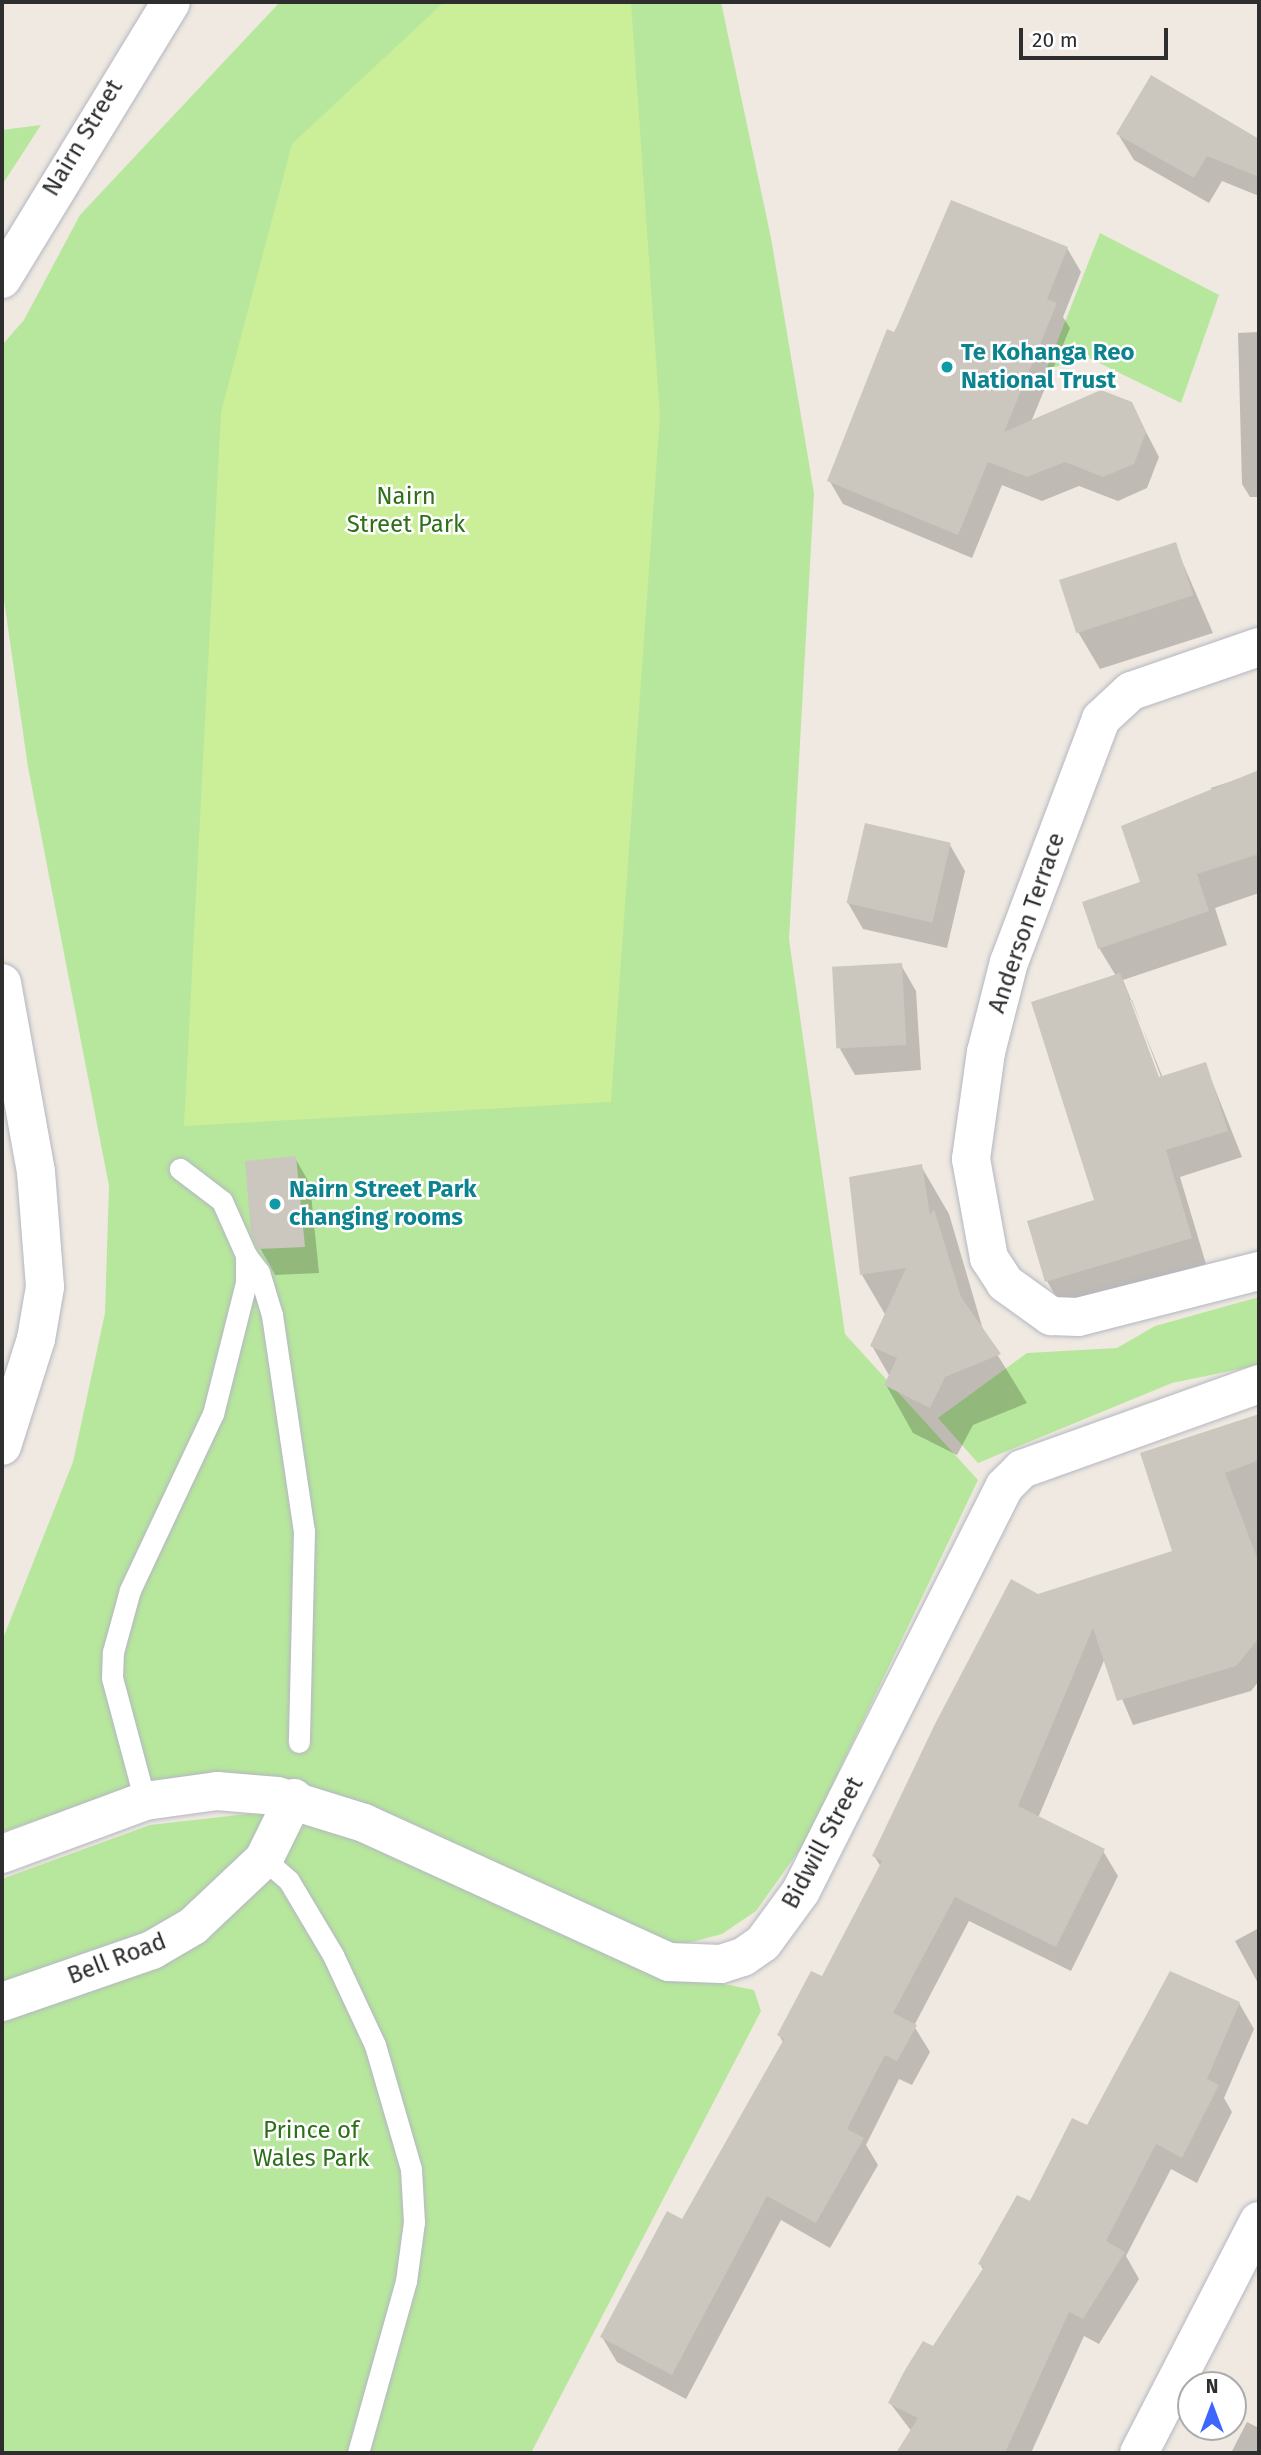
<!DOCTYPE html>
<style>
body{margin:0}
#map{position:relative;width:1261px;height:2455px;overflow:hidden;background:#efe9e1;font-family:"Fira Sans",sans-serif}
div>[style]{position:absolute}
.green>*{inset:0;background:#b7e79c}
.pitch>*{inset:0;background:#cbee98}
.shadow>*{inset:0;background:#0003}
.building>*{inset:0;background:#cbc7bf;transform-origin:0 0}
.roads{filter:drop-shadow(0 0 2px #b4b7c1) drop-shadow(0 0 2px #b4b7c1)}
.lane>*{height:21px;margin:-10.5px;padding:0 10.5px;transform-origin:10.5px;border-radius:10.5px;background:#fff}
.street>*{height:38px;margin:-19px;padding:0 19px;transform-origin:19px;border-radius:19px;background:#fff}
.secondary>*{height:38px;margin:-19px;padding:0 19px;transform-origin:19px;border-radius:19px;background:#fff}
.dots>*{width:19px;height:19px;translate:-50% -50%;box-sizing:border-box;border:4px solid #fff;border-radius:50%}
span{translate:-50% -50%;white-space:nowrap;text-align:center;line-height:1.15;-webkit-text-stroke:5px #fff;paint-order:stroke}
.street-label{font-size:24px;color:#2e2e2e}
.culture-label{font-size:24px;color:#0d838f;font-weight:700}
.left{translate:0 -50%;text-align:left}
.park-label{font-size:24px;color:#2d7019}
.frame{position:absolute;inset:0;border:4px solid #2e2e2e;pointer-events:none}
.north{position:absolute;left:1177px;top:2371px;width:70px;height:70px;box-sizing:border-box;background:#fff;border:2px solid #ababab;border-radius:50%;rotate:0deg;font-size:19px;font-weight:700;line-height:28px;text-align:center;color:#2e2e2e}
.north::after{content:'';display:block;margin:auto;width:24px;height:32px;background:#3e66ff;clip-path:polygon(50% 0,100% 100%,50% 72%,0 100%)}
.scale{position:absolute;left:1019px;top:28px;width:149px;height:32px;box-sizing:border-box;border:4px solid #2e2e2e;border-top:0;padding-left:9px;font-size:21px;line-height:24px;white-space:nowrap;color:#2e2e2e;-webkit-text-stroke:5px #fff;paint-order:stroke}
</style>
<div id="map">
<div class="green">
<i style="clip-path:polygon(280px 2px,721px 2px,771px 238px,814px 493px,789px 939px,845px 1334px,978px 1480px,805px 1842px,756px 1911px,722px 1934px,669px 1948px,375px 1813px,129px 1789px,2px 1832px,2px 1641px,73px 1462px,105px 1313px,109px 1186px,28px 767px,2px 586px,2px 345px,24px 320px,80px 215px)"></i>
<i style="clip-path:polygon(41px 125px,2px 185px,2px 130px)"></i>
<i style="clip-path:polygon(1100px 233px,1219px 295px,1181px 403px,1087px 357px,1046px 370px)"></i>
<i style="clip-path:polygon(1259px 1297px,1259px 1365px,1172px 1383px,978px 1463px,938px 1418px,1027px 1353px,1117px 1348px,1155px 1326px)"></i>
<i style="clip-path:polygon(265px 1812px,362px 1828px,664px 1972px,754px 1990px,761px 2011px,531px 2453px,2px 2453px,2px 1879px,150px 1825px)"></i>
</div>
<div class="pitch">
<i style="clip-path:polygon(444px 2px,631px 2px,660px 416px,611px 1102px,184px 1126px,221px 412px,292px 144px)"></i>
</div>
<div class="shadow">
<i style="clip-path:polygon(1259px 132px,1259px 196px,1222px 181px,1209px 203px,1134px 160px,1118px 134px,1256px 139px)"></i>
<i style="clip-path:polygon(1067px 248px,1081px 272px,1063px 317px,1070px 328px,1031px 422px,1131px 403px,1159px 457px,1147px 488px,1118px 501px,1079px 486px,1042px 501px,1002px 485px,972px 558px,843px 504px,829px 480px,895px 334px)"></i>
<i style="clip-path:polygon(1259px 332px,1259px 497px,1250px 497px,1242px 484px,1238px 333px)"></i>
<i style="clip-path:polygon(1175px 545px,1213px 633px,1100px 669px,1078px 632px)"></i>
<i style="clip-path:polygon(evenodd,1259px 772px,1259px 893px,1215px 908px,1227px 945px,1123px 980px,1163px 1078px,1205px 1064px,1242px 1157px,1180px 1177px,1206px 1264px,1062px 1307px,1047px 1281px,1097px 1201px,1116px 976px,1099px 948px,1213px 796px,1211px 788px,1259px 772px,1129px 1000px,1132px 1000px,1164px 1085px,1161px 1086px,1129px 1000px)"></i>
<i style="clip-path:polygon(950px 845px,965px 871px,947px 948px,863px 929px,848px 903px)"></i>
<i style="clip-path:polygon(901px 965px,916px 991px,921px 1070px,855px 1075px,840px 1049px)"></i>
<i style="clip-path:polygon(295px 1158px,310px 1184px,319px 1273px,275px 1275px,260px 1248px)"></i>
<i style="clip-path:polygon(921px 1166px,949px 1214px,984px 1333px,1027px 1403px,973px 1425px,957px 1455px,913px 1433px,886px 1385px,890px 1377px,872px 1346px,886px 1316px,862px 1275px)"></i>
<i style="clip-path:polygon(1259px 1415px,1259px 1681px,1251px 1691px,1133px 1725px,1105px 1658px,1038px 1818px,1103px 1851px,1118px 1876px,1071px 1971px,969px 1921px,914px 2026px,930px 2052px,912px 2085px,899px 2079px,866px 2145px,878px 2165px,830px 2248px,781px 2220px,686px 2399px,617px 2362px,602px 2337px,683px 2221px,784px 2044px,779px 2035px,822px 1978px,881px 1867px,874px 1856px,1038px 1595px,1174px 1552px,1142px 1454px)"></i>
<i style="clip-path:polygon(1259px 1928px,1259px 1985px,1235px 1941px)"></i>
<i style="clip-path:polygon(1239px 2003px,1254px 2029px,1224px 2098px,1232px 2112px,1197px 2183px,1171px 2169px,1126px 2256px,1139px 2279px,1099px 2344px,1084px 2336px,1031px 2453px,899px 2453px,912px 2432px,890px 2403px,934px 2348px,984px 2271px,980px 2264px,1088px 2127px)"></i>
<i style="clip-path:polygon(1247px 2422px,1259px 2428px,1259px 2453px,1231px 2453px)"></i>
</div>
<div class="building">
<i style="clip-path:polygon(1151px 75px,1259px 139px,1259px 177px,1207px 156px,1194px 178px,1116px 134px)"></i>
<i style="clip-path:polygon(951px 200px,1068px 247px,1047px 299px,1057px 303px,1004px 432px,1101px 390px,1132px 402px,1146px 432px,1134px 464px,1103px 477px,1065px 462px,1027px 477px,988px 462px,958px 535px,827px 481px,887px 329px,894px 332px,898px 324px)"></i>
<i style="left:1176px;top:542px;width:56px;height:123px;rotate:72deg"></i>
<i style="clip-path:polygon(1259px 770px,1259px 854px,1197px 874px,1209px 911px,1098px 949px,1082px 902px,1140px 882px,1121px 826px)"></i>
<i style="left:865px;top:823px;width:88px;height:82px;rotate:13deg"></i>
<i style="left:902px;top:963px;width:82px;height:70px;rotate:87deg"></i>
<i style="clip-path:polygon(1120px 973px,1159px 1077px,1206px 1062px,1228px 1131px,1166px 1150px,1192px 1238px,1045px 1282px,1027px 1221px,1094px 1200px,1031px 1002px)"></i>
<i style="clip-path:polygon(296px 1156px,305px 1247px,258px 1249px,251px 1233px,245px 1161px)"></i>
<i style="clip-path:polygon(922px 1164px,930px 1215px,934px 1209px,961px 1297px,1001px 1354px,945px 1377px,930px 1408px,884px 1385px,897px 1358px,870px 1346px,906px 1268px,860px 1275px,849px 1177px)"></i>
<i style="clip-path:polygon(1259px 1414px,1259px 1460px,1225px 1473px,1259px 1563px,1259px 1638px,1236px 1666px,1117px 1701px,1093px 1628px,1018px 1806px,1105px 1849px,1056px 1947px,955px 1897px,893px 2013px,917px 2025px,897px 2061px,885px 2055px,847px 2129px,864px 2138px,816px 2223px,767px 2196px,672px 2375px,600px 2337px,667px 2211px,682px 2219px,784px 2039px,777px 2035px,811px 1971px,822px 1976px,882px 1861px,872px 1856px,935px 1724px,1011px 1579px,1038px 1594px,1172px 1551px,1140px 1453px)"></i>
<i style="clip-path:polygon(1170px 1971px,1240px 2002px,1207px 2079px,1219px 2085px,1182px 2158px,1156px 2144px,1106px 2241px,1125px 2252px,1083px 2319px,1069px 2312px,1005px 2453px,896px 2453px,918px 2418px,888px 2403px,905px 2370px,923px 2341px,933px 2346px,984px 2267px,978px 2264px,1017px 2195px,1030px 2201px,1072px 2118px,1087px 2125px)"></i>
</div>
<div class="roads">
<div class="lane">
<i style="left:246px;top:1255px;width:21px;rotate:53deg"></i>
<i style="left:259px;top:1272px;width:45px;rotate:73.2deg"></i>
<i style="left:272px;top:1315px;width:218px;rotate:81.6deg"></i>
<i style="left:304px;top:1531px;width:211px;rotate:91.4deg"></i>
<i style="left:145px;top:1801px;width:127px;rotate:-105deg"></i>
<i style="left:112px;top:1678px;width:26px;rotate:-88deg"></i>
<i style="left:113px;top:1652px;width:64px;rotate:-74.7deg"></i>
<i style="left:130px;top:1590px;width:195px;rotate:-64.8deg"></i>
<i style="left:213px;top:1414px;width:135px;rotate:-75.9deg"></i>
<i style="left:246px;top:1283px;width:28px;rotate:-90deg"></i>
<i style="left:246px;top:1255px;width:59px;rotate:-114deg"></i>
<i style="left:222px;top:1201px;width:53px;rotate:-142.7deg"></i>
<i style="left:264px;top:1859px;width:33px;rotate:41deg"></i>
<i style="left:289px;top:1881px;width:86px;rotate:59.3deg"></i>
<i style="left:333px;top:1955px;width:99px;rotate:65deg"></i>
<i style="left:375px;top:2045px;width:129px;rotate:73.8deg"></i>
<i style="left:411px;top:2169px;width:53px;rotate:86.8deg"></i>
<i style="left:414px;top:2222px;width:60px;rotate:97.7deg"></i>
<i style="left:406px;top:2281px;width:179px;rotate:105.6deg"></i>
</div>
<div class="street">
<i style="left:2px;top:279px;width:324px;rotate:-58.6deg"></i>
<i style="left:1259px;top:647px;width:135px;rotate:161deg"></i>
<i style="left:1131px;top:691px;width:41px;rotate:137deg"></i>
<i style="left:1101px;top:719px;width:260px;rotate:110.7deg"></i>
<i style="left:1009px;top:962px;width:93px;rotate:104.3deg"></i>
<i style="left:986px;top:1052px;width:108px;rotate:98deg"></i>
<i style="left:971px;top:1159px;width:101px;rotate:79.7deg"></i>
<i style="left:989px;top:1258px;width:30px;rotate:57deg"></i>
<i style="left:1005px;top:1283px;width:57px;rotate:35.7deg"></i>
<i style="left:1051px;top:1316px;width:27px;rotate:2deg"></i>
<i style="left:1078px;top:1317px;width:187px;rotate:-14.3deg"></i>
<i style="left:2px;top:1854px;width:153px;rotate:-20.3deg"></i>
<i style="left:145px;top:1801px;width:73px;rotate:-7.9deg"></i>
<i style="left:217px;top:1791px;width:60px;rotate:4.8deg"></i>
<i style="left:277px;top:1796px;width:91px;rotate:17.2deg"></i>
<i style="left:364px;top:1823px;width:335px;rotate:24.5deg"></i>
<i style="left:669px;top:1962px;width:52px;rotate:2.2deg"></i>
<i style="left:721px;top:1964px;width:23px;rotate:-18deg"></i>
<i style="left:743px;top:1957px;width:24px;rotate:-35deg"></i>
<i style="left:763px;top:1943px;width:64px;rotate:-53.8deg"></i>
<i style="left:801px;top:1891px;width:452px;rotate:-63.3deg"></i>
<i style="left:1004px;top:1487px;width:25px;rotate:-45deg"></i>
<i style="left:1022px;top:1469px;width:252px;rotate:-19.7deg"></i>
<i style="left:2px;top:2002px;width:159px;rotate:-19.1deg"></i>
<i style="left:152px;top:1950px;width:48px;rotate:-30.3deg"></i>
<i style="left:193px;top:1926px;width:98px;rotate:-43.3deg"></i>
<i style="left:264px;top:1859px;width:68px;rotate:-63.8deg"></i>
<i style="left:1139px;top:2453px;width:261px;rotate:-62.7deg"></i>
</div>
<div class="secondary">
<i style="left:2px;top:983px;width:192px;rotate:79.8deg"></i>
<i style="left:36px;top:1172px;width:115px;rotate:85.5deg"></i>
<i style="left:45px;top:1287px;width:53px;rotate:99.8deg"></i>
<i style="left:36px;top:1339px;width:112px;rotate:107.6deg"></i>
</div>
</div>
<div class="dots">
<i style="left:947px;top:367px;background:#0f9aa8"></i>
<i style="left:275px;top:1204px;background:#0f9aa8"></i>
</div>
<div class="street-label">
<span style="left:83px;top:138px;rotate:-59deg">Nairn Street</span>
<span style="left:1027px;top:923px;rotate:-71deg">Anderson Terrace</span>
<span style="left:823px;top:1843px;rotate:-62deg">Bidwill Street</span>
<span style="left:117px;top:1959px;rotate:-21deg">Bell Road</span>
</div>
<div class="culture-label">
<span class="left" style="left:961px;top:367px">Te Kohanga Reo<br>National Trust</span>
<span class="left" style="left:289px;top:1204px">Nairn Street Park<br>changing rooms</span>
</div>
<div class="park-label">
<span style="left:406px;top:511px">Nairn<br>Street Park</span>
<span style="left:311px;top:2145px">Prince of<br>Wales Park</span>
</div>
<div class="frame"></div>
<div class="north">N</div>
<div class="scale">20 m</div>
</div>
